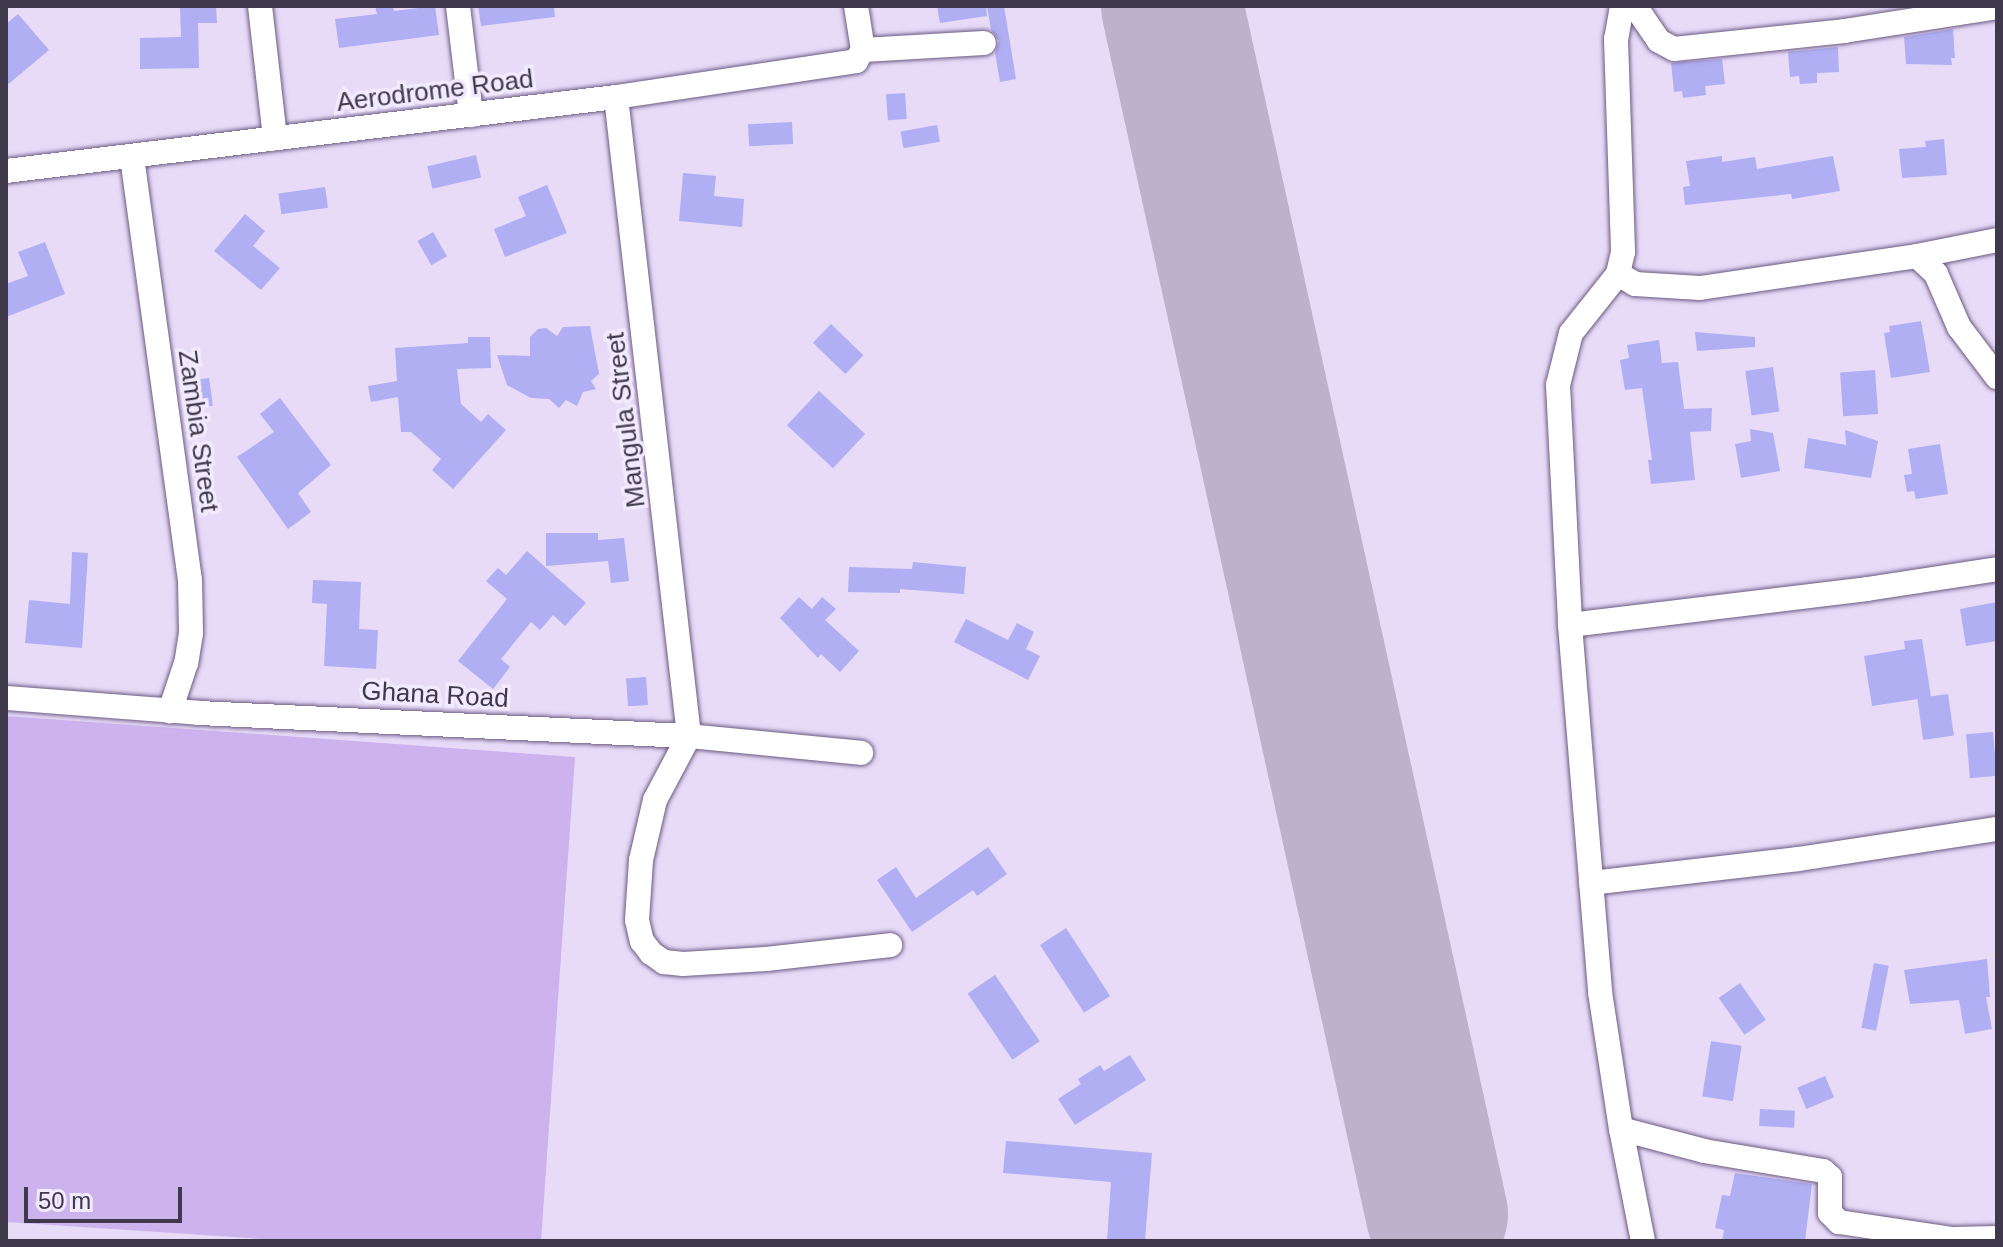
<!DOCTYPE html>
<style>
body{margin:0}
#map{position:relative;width:2003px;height:1247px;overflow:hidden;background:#e7dbf8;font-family:Arial,sans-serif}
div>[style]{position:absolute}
.green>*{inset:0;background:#cdb3ee}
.runway>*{height:142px;margin:-71px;padding:0 71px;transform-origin:71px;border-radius:71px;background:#bcb2cc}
.building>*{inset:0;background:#b0aff4;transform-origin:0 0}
.roads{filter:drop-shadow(0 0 2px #6d5a84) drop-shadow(0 0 2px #6d5a84)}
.minor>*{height:24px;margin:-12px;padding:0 12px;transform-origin:12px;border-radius:12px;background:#fff}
span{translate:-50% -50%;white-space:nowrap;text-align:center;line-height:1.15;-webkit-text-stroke:7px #f2eafe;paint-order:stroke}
.street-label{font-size:26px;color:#40384b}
.frame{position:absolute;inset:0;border:8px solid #40384b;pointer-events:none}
.scale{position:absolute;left:24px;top:1187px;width:158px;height:36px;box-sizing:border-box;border:4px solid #40384b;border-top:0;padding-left:10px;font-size:24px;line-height:28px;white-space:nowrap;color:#40384b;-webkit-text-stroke:6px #f2eafe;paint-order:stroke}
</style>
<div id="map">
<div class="green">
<i style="clip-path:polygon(6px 716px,575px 757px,541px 1241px,292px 1241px,6px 1222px)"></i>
</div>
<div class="runway">
<i style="left:1172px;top:6px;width:1237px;rotate:77.63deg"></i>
</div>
<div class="building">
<i style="clip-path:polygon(180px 6px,216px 6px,217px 23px,198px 23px,199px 68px,140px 69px,140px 38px,181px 37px)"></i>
<i style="clip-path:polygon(375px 6px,393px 6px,394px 11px,435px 6px,439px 35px,339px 48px,335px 19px,377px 14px)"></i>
<i style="clip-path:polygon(478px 6px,554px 6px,555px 17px,481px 26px)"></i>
<i style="clip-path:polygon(937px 6px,986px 6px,987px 16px,940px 23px)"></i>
<i style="clip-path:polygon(987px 6px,1004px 6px,1016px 79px,1000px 82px,995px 53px,999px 41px,991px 30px)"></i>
<i style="clip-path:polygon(18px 14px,49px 50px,6px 86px,6px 24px)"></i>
<i style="clip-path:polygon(1953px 29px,1955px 58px,1951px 58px,1952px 65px,1906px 64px,1904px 37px)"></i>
<i style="clip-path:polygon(1838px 47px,1839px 72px,1817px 73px,1817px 83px,1800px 84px,1799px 76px,1790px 77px,1788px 52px)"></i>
<i style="clip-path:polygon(1722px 59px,1725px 84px,1705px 86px,1706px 95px,1683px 98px,1682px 91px,1674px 92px,1671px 63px)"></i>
<i style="left:905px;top:93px;width:26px;height:19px;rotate:86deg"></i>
<i style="left:792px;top:122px;width:22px;height:44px;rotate:87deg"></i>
<i style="left:937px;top:125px;width:17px;height:37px;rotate:80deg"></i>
<i style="clip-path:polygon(1944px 139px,1947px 175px,1902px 178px,1899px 149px,1926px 147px,1925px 141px)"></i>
<i style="left:476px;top:155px;width:23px;height:50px;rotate:77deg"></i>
<i style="clip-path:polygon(1722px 156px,1722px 162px,1755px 157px,1757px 169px,1833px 156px,1840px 191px,1792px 199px,1791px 194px,1685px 205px,1683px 187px,1690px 186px,1686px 161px)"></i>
<i style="clip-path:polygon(683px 173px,716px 176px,714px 196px,744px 199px,742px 227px,679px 221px)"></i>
<i style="clip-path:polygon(547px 185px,567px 233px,505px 257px,494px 229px,526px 216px,518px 197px)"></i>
<i style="left:325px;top:187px;width:21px;height:47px;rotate:82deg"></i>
<i style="clip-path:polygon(245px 214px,265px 231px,253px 246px,280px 268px,261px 290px,214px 251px)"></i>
<i style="left:433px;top:232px;width:28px;height:18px;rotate:60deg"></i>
<i style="clip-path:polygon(45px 242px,65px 294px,6px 317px,6px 284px,28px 276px,18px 252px)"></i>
<i style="clip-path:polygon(1921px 321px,1930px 372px,1891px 378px,1884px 333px,1890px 332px,1889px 326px)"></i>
<i style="left:831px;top:324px;width:45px;height:26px;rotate:44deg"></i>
<i style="clip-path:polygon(590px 326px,599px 374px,591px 381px,596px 389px,583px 392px,577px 406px,566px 400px,559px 408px,549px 399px,531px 398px,507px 385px,497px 355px,530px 356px,530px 337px,538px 329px,546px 328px,557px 336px,563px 327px)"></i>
<i style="clip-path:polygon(1695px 332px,1755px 337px,1755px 347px,1697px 351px)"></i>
<i style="clip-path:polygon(468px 337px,490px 337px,491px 368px,457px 369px,461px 404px,481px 422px,488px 414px,506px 430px,453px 489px,432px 470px,441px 459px,411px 432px,401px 432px,398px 397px,371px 402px,368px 386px,397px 381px,395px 348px,468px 343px)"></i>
<i style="clip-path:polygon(1659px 340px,1662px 363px,1678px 362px,1684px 409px,1712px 408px,1711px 431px,1690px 432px,1695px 480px,1651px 484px,1648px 460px,1652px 460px,1642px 388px,1625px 390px,1620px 360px,1629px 358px,1627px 345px)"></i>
<i style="left:1773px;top:367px;width:45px;height:28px;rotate:82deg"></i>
<i style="left:1875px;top:370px;width:44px;height:35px;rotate:86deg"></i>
<i style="left:209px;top:378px;width:28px;height:22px;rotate:82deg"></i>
<i style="left:819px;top:391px;width:63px;height:47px;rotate:43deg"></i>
<i style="clip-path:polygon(280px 398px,331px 465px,298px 493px,311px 512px,288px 529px,237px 457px,274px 432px,260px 414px)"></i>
<i style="clip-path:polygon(1750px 429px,1773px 433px,1780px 471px,1741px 478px,1735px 444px,1751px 441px)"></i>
<i style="clip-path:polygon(1845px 430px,1878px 441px,1871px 478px,1804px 468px,1808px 438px,1846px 445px)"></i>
<i style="clip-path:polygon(1940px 444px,1948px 494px,1916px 499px,1914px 491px,1907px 492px,1904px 475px,1912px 474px,1908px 449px)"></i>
<i style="clip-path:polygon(546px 533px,598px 533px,598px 540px,624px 538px,629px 581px,611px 583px,608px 561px,546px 566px)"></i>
<i style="clip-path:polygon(527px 551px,586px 603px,565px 626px,553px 615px,540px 630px,531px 622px,501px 659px,510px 667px,493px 689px,458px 661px,507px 599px,486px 581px,498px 568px,506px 575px)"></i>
<i style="clip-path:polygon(72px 552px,88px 553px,82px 648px,25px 643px,29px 600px,70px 604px)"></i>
<i style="clip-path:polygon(913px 562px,966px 567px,964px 594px,900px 589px,900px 593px,848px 592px,849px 567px,912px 569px)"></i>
<i style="clip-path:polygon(313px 580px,361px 582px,359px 629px,378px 630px,376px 669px,324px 666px,327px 604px,312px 603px)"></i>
<i style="clip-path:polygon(799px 597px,812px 609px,822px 597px,836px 609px,825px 620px,859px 651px,840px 672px,821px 654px,818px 658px,780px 618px)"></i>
<i style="clip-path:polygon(1997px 602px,1997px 641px,1966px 646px,1960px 609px)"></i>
<i style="clip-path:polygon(966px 619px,1008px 640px,1017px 623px,1034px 632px,1026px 649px,1040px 656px,1028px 680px,954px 642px)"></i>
<i style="clip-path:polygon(1922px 639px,1931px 697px,1872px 706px,1864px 656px,1905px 649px,1904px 641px)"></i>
<i style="left:646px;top:677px;width:28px;height:20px;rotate:86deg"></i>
<i style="left:1948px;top:694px;width:42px;height:31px;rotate:82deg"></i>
<i style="left:1993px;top:732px;width:44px;height:27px;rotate:85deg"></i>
<i style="clip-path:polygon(988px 847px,1007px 874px,977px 896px,973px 890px,912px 932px,877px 880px,896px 867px,916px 898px)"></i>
<i style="left:1066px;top:928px;width:81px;height:31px;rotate:57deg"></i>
<i style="clip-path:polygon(1987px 959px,1990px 997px,1986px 997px,1992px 1029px,1965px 1034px,1959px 1000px,1910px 1004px,1904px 970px)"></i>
<i style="left:1874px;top:963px;width:15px;height:66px;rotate:11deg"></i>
<i style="left:995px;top:975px;width:80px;height:33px;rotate:56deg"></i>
<i style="left:1740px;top:983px;width:45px;height:26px;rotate:55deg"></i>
<i style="left:1711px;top:1041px;width:31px;height:56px;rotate:9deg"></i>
<i style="clip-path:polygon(1130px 1055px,1146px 1080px,1075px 1125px,1058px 1099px,1081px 1084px,1078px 1079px,1100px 1065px,1104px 1071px)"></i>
<i style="left:1825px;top:1076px;width:23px;height:30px;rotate:67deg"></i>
<i style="left:1760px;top:1109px;width:35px;height:17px;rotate:3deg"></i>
<i style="clip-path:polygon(1006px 1141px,1152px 1153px,1145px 1241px,1107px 1241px,1111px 1182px,1003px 1173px)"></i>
<i style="clip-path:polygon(1735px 1173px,1812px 1184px,1805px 1241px,1722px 1241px,1724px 1230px,1715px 1228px,1722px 1195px,1730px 1196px)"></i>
</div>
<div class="roads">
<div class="minor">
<i style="left:260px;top:6px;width:133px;rotate:83.5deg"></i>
<i style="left:458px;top:6px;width:110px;rotate:83.2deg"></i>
<i style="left:856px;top:6px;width:45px;rotate:81deg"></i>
<i style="left:1622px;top:6px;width:34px;rotate:100deg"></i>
<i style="left:1616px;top:39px;width:213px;rotate:88.1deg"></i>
<i style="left:1623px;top:252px;width:23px;rotate:103deg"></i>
<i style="left:1618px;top:274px;width:75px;rotate:128.5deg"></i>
<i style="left:1571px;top:333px;width:54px;rotate:104deg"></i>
<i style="left:1558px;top:385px;width:240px;rotate:87.1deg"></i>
<i style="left:1570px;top:625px;width:368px;rotate:85.3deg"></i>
<i style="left:1600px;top:992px;width:139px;rotate:81.3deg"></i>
<i style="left:1621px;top:1129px;width:114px;rotate:78.9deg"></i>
<i style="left:1635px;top:6px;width:42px;rotate:55.6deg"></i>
<i style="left:1659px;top:41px;width:17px;rotate:28deg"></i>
<i style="left:1674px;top:49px;width:171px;rotate:-6deg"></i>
<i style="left:1844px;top:31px;width:155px;rotate:-8.9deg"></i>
<i style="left:863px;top:50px;width:121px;rotate:-3.3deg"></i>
<i style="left:616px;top:97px;width:643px;rotate:83.48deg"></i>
<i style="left:689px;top:736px;width:72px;rotate:118deg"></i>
<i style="left:655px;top:800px;width:62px;rotate:103.1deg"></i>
<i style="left:641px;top:860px;width:60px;rotate:93.8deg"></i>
<i style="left:637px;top:920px;width:22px;rotate:77deg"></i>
<i style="left:642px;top:941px;width:15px;rotate:53deg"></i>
<i style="left:651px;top:953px;width:16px;rotate:35deg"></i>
<i style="left:664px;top:962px;width:19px;rotate:6deg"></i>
<i style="left:683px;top:964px;width:83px;rotate:-3.4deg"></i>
<i style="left:766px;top:959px;width:125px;rotate:-6.4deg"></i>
<i style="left:132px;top:157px;width:427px;rotate:82.2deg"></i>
<i style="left:190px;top:580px;width:53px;rotate:88.9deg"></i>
<i style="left:191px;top:633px;width:30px;rotate:99deg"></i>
<i style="left:186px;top:663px;width:51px;rotate:108.4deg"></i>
<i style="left:6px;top:171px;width:614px;rotate:-6.92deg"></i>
<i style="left:616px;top:97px;width:243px;rotate:-8.5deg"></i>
<i style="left:856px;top:61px;width:13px;rotate:-58deg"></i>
<i style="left:1917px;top:256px;width:26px;rotate:43deg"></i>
<i style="left:1936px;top:274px;width:58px;rotate:66.5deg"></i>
<i style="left:1959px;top:327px;width:63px;rotate:52.8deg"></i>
<i style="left:1618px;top:274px;width:20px;rotate:30deg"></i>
<i style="left:1635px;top:284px;width:65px;rotate:3.5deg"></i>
<i style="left:1700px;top:288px;width:219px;rotate:-8.4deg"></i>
<i style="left:1917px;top:256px;width:82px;rotate:-11.3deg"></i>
<i style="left:1570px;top:625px;width:299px;rotate:-6.9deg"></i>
<i style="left:1867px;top:589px;width:132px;rotate:-8.7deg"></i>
<i style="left:6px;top:698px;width:194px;rotate:4.4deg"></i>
<i style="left:199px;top:713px;width:491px;rotate:2.7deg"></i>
<i style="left:689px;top:736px;width:173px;rotate:5.6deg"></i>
<i style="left:1591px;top:883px;width:208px;rotate:-6.6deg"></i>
<i style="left:1798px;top:859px;width:201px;rotate:-8.6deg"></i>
<i style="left:1621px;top:1129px;width:86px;rotate:14.8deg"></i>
<i style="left:1704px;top:1151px;width:121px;rotate:9.5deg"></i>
<i style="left:1823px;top:1171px;width:9px;rotate:41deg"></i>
<i style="left:1830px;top:1177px;width:36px;rotate:90deg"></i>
<i style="left:1830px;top:1213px;width:13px;rotate:45deg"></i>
<i style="left:1839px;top:1222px;width:115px;rotate:8.5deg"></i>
<i style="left:1953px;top:1239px;width:44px;rotate:-1.3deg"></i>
</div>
</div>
<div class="street-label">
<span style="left:435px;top:91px;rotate:-7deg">Aerodrome Road</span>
<span style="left:626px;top:420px;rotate:-97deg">Mangula Street</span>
<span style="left:198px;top:431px;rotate:82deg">Zambia Street</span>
<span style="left:435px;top:695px;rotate:3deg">Ghana Road</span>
</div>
<div class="frame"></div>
<div class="scale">50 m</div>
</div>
